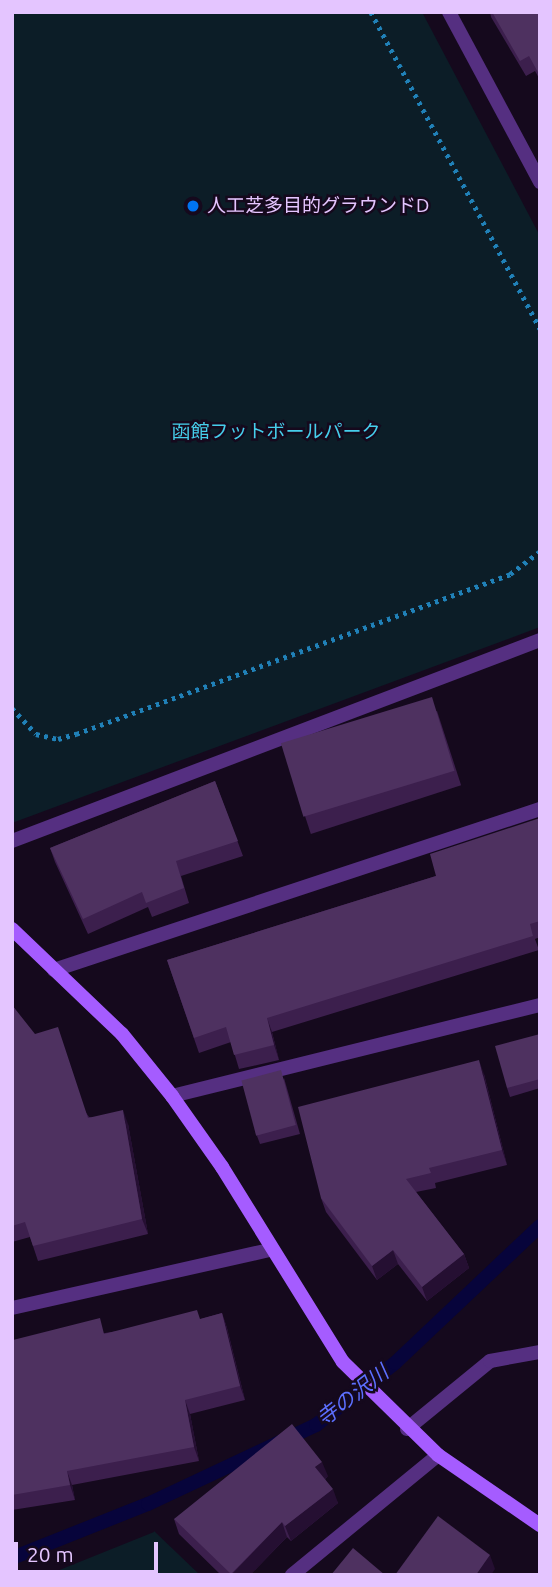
<!DOCTYPE html>
<meta charset="utf-8">
<style>
body{margin:0}
#map{position:relative;width:552px;height:1587px;overflow:hidden;background:#15091d;font-family:Ubuntu,"Noto Sans JP",sans-serif}
div>[style]{position:absolute}
.green>*{inset:0;background:#0c1d27}
.stream>*{height:14px;margin:-7px;padding:0 7px;transform-origin:7px;border-radius:7px;background:#07043b}
.path>*{height:4.5px;margin-top:-2.25px;transform-origin:0;background:repeating-linear-gradient(90deg,#2081b8 0 3.5px,transparent 0 8.5px)}
.street>*{height:14px;margin:-7px;padding:0 7px;transform-origin:7px;border-radius:7px;background:#552f81}
.secondary>*{height:14px;margin:-7px;padding:0 7px;transform-origin:7px;border-radius:7px;background:#a55cff}
.wall>*{inset:0;background:#3c1f4d;transform-origin:0 0}
.shaded-wall>*{inset:0;background:#250f32}
.building>*{inset:0;background:#4e3160;transform-origin:0 0}
.dots>*{width:19px;height:19px;translate:-50% -50%;box-sizing:border-box;border:4px solid #15091d;border-radius:50%}
span{translate:-50% -50%;white-space:nowrap;text-align:center;line-height:1.15;-webkit-text-stroke:5px #15091d;paint-order:stroke}
.poi-label{font-size:19px;color:#e4c5ff}
.left{translate:0 -50%;text-align:left}
.park-label{font-size:19px;color:#46ceeb}
.water-label{font-size:21px;color:#5c6fff;font-style:italic}
.frame{position:absolute;inset:0;border:14px solid #e4c5ff;pointer-events:none}
.scale{position:absolute;left:14px;top:1542px;width:144px;height:32px;box-sizing:border-box;border:4px solid #e4c5ff;border-top:0;padding-left:9px;font-size:21px;line-height:24px;white-space:nowrap;color:#e4c5ff;-webkit-text-stroke:5px #15091d;paint-order:stroke}
</style>
<div id="map">
<div class="green">
<i style="clip-path:polygon(12px 12px,422px 12px,540px 236px,540px 627px,12px 823px)"></i>
<i style="clip-path:polygon(154px 1531px,200px 1575px,47px 1575px,154px 1532px)"></i>
</div>
<div class="stream">
<i style="left:12px;top:1558px;width:146px;rotate:-21.7deg"></i>
<i style="left:148px;top:1504px;width:186px;rotate:-25.2deg"></i>
<i style="left:316px;top:1425px;width:100px;rotate:-38.1deg"></i>
<i style="left:395px;top:1363px;width:199px;rotate:-43.4deg"></i>
</div>
<div class="path">
<i style="left:371px;top:12px;width:359px;rotate:61.9deg"></i>
<i style="left:12px;top:708px;width:35px;rotate:47deg"></i>
<i style="left:36px;top:734px;width:23px;rotate:13deg"></i>
<i style="left:58px;top:739px;width:19px;rotate:-16deg"></i>
<i style="left:76px;top:734px;width:463px;rotate:-20.2deg"></i>
<i style="left:510px;top:574px;width:38px;rotate:-37deg"></i>
</div>
<div class="street">
<i style="left:449px;top:12px;width:193px;rotate:61.8deg"></i>
<i style="left:12px;top:841px;width:565px;rotate:-20.84deg"></i>
<i style="left:54px;top:970px;width:512px;rotate:-18.33deg"></i>
<i style="left:172px;top:1096px;width:379px;rotate:-13.9deg"></i>
<i style="left:12px;top:1308px;width:264px;rotate:-12.7deg"></i>
<i style="left:407px;top:1429px;width:107px;rotate:-39.3deg"></i>
<i style="left:490px;top:1361px;width:51px;rotate:-10.2deg"></i>
<i style="left:292px;top:1575px;width:189px;rotate:-39.4deg"></i>
</div>
<div class="secondary">
<i style="left:12px;top:929px;width:152px;rotate:43.7deg"></i>
<i style="left:122px;top:1034px;width:80px;rotate:51.1deg"></i>
<i style="left:172px;top:1096px;width:87px;rotate:54.8deg"></i>
<i style="left:222px;top:1167px;width:229px;rotate:58.2deg"></i>
<i style="left:343px;top:1362px;width:133px;rotate:44.4deg"></i>
<i style="left:438px;top:1455px;width:124px;rotate:34.5deg"></i>
</div>
<div class="wall">
<i style="clip-path:polygon(490px 12px,540px 12px,540px 80px,535px 71px,526px 76px,491px 17px)"></i>
<i style="left:437px;top:711px;width:78px;height:158px;rotate:72deg"></i>
<i style="clip-path:polygon(215px 781px,243px 856px,181px 876px,189px 903px,152px 917px,148px 907px,88px 934px,55px 862px,50px 848px)"></i>
<i style="clip-path:polygon(540px 818px,540px 937px,535px 939px,539px 950px,272px 1032px,279px 1060px,239px 1069px,231px 1042px,199px 1053px,167px 960px,436px 876px)"></i>
<i style="clip-path:polygon(12px 1005px,89px 1117px,128px 1124px,148px 1234px,38px 1261px,30px 1237px,12px 1242px)"></i>
<i style="clip-path:polygon(540px 1034px,540px 1088px,510px 1097px,507px 1088px)"></i>
<i style="clip-path:polygon(484px 1074px,507px 1165px,435px 1183px,436px 1188px,416px 1192px,464px 1254px,469px 1268px,427px 1301px,398px 1264px,377px 1280px,326px 1212px,321px 1198px)"></i>
<i style="clip-path:polygon(284px 1078px,300px 1134px,260px 1144px,257px 1136px)"></i>
<i style="clip-path:polygon(222px 1313px,227px 1328px,245px 1400px,190px 1414px,199px 1461px,72px 1485px,75px 1500px,12px 1510px,12px 1336px,14px 1340px,105px 1333px,201px 1319px)"></i>
<i style="clip-path:polygon(328px 1476px,325px 1479px,338px 1503px,291px 1541px,287px 1537px,250px 1575px,221px 1575px,179px 1534px,174px 1519px)"></i>
</div>
<div class="shaded-wall">
<i style="clip-path:polygon(267px 1018px,272px 1032px,279px 1060px,274px 1045px)"></i>
<i style="clip-path:polygon(479px 1060px,484px 1074px,507px 1165px,502px 1150px)"></i>
<i style="clip-path:polygon(123px 1110px,128px 1124px,148px 1234px,142px 1219px)"></i>
<i style="clip-path:polygon(393px 1250px,398px 1264px,377px 1280px,372px 1266px)"></i>
<i style="clip-path:polygon(464px 1254px,469px 1268px,427px 1301px,422px 1287px)"></i>
<i style="clip-path:polygon(222px 1313px,227px 1328px,245px 1400px,240px 1386px)"></i>
<i style="clip-path:polygon(185px 1400px,190px 1414px,199px 1461px,194px 1447px)"></i>
<i style="clip-path:polygon(322px 1462px,328px 1476px,321px 1482px,315px 1467px)"></i>
<i style="clip-path:polygon(67px 1471px,72px 1485px,75px 1500px,70px 1485px)"></i>
<i style="clip-path:polygon(333px 1489px,338px 1503px,291px 1541px,285px 1526px)"></i>
<i style="clip-path:polygon(282px 1522px,287px 1537px,250px 1575px,231px 1575px)"></i>
<i style="clip-path:polygon(490px 1555px,495px 1569px,491px 1575px,476px 1575px)"></i>
</div>
<div class="building">
<i style="clip-path:polygon(492px 12px,540px 12px,540px 76px,529px 56px,520px 61px)"></i>
<i style="left:432px;top:697px;width:77px;height:158px;rotate:73deg"></i>
<i style="clip-path:polygon(215px 781px,238px 841px,176px 861px,184px 888px,146px 903px,142px 892px,83px 919px,50px 848px)"></i>
<i style="clip-path:polygon(540px 818px,540px 921px,530px 924px,533px 936px,267px 1018px,274px 1045px,234px 1055px,226px 1027px,194px 1038px,167px 960px,436px 876px,430px 854px)"></i>
<i style="clip-path:polygon(12px 1005px,35px 1034px,58px 1027px,88px 1118px,123px 1110px,142px 1219px,33px 1246px,25px 1222px,12px 1226px)"></i>
<i style="clip-path:polygon(540px 1034px,540px 1079px,507px 1088px,495px 1046px)"></i>
<i style="clip-path:polygon(479px 1060px,502px 1150px,429px 1168px,431px 1173px,406px 1179px,464px 1254px,422px 1287px,393px 1250px,372px 1266px,321px 1198px,298px 1107px)"></i>
<i style="left:281px;top:1070px;width:57px;height:41px;rotate:75deg"></i>
<i style="clip-path:polygon(197px 1310px,200px 1319px,222px 1313px,240px 1386px,185px 1400px,194px 1447px,67px 1471px,70px 1485px,12px 1495px,12px 1336px,13px 1340px,100px 1318px,104px 1334px)"></i>
<i style="clip-path:polygon(292px 1424px,322px 1462px,315px 1467px,333px 1489px,285px 1526px,282px 1522px,231px 1574px,174px 1519px)"></i>
<i style="clip-path:polygon(438px 1516px,490px 1555px,476px 1575px,395px 1575px)"></i>
<i style="clip-path:polygon(353px 1548px,385px 1575px,331px 1575px)"></i>
</div>
<div class="dots">
<i style="left:193px;top:206px;background:#0073f0"></i>
</div>
<div class="poi-label">
<span class="left" style="left:207px;top:206px">人工芝多目的グラウンドD</span>
</div>
<div class="park-label">
<span style="left:276px;top:432px">函館フットボールパーク</span>
</div>
<div class="water-label">
<span style="left:352px;top:1395px;rotate:-38deg">寺の沢川</span>
</div>
<div class="frame"></div>
<div class="scale">20 m</div>
</div>
